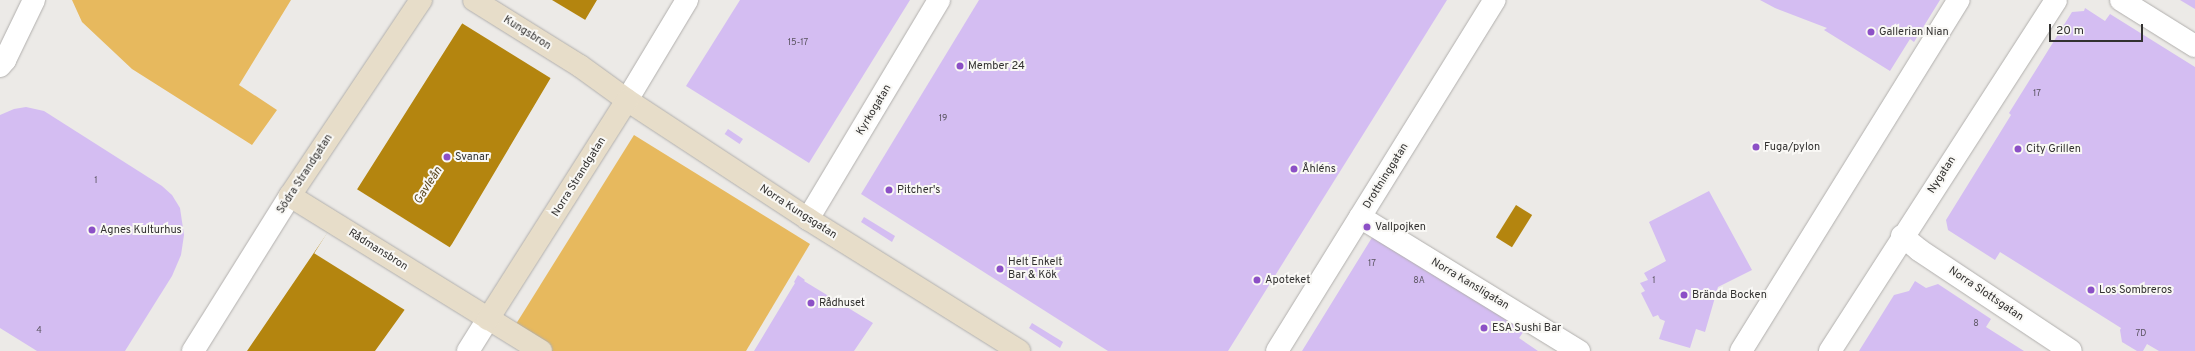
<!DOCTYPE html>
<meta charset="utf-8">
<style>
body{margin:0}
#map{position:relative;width:2195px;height:351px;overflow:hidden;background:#eceae7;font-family:Overpass,sans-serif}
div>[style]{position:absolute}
.green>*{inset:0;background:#e7b95e}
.water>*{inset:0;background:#b4850f;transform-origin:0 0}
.pier>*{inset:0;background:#eceae7;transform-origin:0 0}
.building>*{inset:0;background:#d4bdf2;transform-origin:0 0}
.roads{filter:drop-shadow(0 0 1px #b1afad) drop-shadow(0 0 1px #b1afad)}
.street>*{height:22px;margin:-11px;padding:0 11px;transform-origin:11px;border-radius:11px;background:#fff}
.secondary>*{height:22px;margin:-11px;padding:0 11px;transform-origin:11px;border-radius:11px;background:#e7ddc9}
.dots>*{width:11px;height:11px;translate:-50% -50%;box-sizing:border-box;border:2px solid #f9f8f5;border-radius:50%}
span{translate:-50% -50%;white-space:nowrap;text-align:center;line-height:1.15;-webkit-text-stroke:4px #f9f8f5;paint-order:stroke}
.number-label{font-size:9px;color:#5a5460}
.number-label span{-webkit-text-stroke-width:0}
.poi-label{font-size:11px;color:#323130}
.left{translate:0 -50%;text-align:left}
.street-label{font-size:11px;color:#323130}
.water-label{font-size:12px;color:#5a461d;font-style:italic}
.scale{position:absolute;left:2049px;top:24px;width:94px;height:18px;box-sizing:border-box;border:2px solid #323130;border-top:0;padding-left:5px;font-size:12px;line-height:14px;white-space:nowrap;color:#323130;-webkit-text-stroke:3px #f9f8f5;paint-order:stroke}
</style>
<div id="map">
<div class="green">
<i style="clip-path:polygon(72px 0,291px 0,239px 85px,277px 110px,252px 145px,132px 69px,82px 22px)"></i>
<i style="clip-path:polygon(634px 135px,810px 244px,746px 351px,541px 351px,511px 332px)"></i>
</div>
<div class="water">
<i style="clip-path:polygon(477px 0,597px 0,452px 244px,375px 351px,247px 351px,356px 191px)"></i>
<i style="left:1516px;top:205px;width:19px;height:38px;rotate:32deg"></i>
</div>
<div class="pier">
<i style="clip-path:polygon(475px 0,552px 0,587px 21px,552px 79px,460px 22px)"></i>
<i style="left:355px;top:188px;width:113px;height:77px;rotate:32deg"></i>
</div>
<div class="building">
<i style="clip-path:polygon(740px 0,910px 0,809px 163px,686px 86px)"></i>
<i style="clip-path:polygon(979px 0,1447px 0,1228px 351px,1108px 351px,861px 194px)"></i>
<i style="clip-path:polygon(1760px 0,1940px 0,1914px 42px,1910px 39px,1890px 71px,1824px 30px,1827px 28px,1775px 8px)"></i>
<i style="clip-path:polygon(2180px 0,2195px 0,2195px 9px)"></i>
<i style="clip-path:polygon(2085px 8px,2105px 21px,2110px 14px,2195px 67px,2195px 351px,2159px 351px,2147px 344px,2143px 351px,2137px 351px,2122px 342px,2120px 330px,2121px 328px,2000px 252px,1995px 260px,1948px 230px,1946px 220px,2011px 115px,2009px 113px,2072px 12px,2084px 11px)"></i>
<i style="clip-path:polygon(26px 107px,44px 111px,162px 186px,172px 195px,180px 208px,184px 235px,181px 255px,172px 276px,125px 351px,37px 351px,0 328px,0 115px,14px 109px)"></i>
<i style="left:728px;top:129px;width:18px;height:6px;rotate:34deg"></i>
<i style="clip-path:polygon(1709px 191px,1752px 270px,1718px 287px,1705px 332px,1696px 329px,1690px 348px,1659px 339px,1665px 321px,1660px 319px,1658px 315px,1653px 317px,1641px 293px,1645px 291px,1640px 283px,1648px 280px,1644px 273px,1666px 261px,1649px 222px)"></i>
<i style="clip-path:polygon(864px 217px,895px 236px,892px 242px,861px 222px)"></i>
<i style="clip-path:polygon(1373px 236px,1524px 331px,1519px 338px,1538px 351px,1302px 351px)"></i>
<i style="clip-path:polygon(798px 275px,805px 280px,804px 281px,873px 323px,854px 351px,754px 351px,795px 283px,794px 282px)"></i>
<i style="clip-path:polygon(1915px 281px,1926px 288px,1938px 284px,1991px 319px,1986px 327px,2024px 351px,1859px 351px,1894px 295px,1909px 291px)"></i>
<i style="clip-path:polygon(1032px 323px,1063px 342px,1060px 348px,1029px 328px)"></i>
</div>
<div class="roads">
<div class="street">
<i style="left:2121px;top:0;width:87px;rotate:31.9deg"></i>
<i style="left:0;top:66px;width:8px;rotate:-50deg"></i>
<i style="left:5px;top:60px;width:67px;rotate:-64.2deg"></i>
<i style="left:627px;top:100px;width:117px;rotate:-59deg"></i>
<i style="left:1360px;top:217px;width:257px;rotate:31.5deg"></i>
<i style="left:808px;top:219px;width:255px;rotate:-59.1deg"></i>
<i style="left:1902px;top:236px;width:22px;rotate:39deg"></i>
<i style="left:1919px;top:250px;width:182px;rotate:33.6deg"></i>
<i style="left:193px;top:351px;width:183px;rotate:-58deg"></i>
<i style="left:468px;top:351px;width:38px;rotate:-58deg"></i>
<i style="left:1277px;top:351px;width:413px;rotate:-58.2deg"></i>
<i style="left:1741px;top:351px;width:413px;rotate:-58.2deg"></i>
<i style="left:1830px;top:351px;width:417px;rotate:-57.2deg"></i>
</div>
<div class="secondary">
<i style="left:421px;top:0;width:236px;rotate:123.8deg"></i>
<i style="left:290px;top:196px;width:295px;rotate:31.7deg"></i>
<i style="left:474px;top:0;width:125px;rotate:31.9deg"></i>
<i style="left:580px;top:66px;width:58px;rotate:35.9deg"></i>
<i style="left:627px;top:100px;width:217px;rotate:33.3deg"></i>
<i style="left:808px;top:219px;width:249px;rotate:32deg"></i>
<i style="left:488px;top:319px;width:259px;rotate:-57.6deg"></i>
</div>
</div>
<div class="dots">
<i style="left:1871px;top:32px;background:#8c50c6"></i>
<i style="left:960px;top:66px;background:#8c50c6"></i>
<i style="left:1756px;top:147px;background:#8c50c6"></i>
<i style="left:2018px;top:149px;background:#8c50c6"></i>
<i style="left:447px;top:157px;background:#8c50c6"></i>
<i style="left:1294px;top:169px;background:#8c50c6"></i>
<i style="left:889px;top:190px;background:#8c50c6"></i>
<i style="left:1367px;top:227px;background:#8c50c6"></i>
<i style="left:92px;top:230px;background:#8c50c6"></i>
<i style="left:1000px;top:269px;background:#8c50c6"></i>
<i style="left:1257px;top:280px;background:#8c50c6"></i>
<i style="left:2091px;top:290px;background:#8c50c6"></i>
<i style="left:1684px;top:295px;background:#8c50c6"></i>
<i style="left:811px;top:303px;background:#8c50c6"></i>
<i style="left:1484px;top:328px;background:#8c50c6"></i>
</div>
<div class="number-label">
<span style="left:798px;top:43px">15-17</span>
<span style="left:2037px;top:94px">17</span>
<span style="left:943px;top:119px">19</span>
<span style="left:96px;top:181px">1</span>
<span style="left:1372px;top:264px">17</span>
<span style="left:1419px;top:281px">8A</span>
<span style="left:1654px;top:281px">1</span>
<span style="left:1976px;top:324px">8</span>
<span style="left:39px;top:331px">4</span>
<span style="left:2141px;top:334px">7D</span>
</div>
<div class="poi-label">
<span class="left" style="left:1879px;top:32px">Gallerian Nian</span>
<span class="left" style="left:968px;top:66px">Member 24</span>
<span class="left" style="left:1764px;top:147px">Fuga/pylon</span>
<span class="left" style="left:2026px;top:149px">City Grillen</span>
<span class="left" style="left:455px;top:157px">Svanar</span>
<span class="left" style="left:1302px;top:169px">Åhléns</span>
<span class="left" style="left:897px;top:190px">Pitcher's</span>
<span class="left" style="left:1375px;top:227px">Vallpojken</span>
<span class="left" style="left:100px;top:230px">Agnes Kulturhus</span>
<span class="left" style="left:1008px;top:269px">Helt Enkelt<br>Bar &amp; Kök</span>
<span class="left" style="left:1265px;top:280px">Apoteket</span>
<span class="left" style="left:2099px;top:290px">Los Sombreros</span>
<span class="left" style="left:1692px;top:295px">Brända Bocken</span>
<span class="left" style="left:819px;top:303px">Rådhuset</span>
<span class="left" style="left:1492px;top:328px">ESA Sushi Bar</span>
</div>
<div class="street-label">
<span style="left:527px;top:33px;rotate:32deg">Kungsbron</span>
<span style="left:874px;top:110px;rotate:-59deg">Kyrkogatan</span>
<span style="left:305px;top:174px;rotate:-57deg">Södra Strandgatan</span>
<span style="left:1942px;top:175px;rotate:-57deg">Nygatan</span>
<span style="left:1386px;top:176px;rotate:-58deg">Drottninggatan</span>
<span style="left:579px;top:177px;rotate:-58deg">Norra Strandgatan</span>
<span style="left:798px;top:212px;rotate:33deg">Norra Kungsgatan</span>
<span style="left:378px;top:250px;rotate:32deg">Rådmansbron</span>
<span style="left:1470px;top:284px;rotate:31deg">Norra Kansligatan</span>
<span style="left:1986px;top:294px;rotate:34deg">Norra Slottsgatan</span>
</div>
<div class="water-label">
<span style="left:429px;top:186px;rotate:-57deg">Gavleån</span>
</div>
<div class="scale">20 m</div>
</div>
